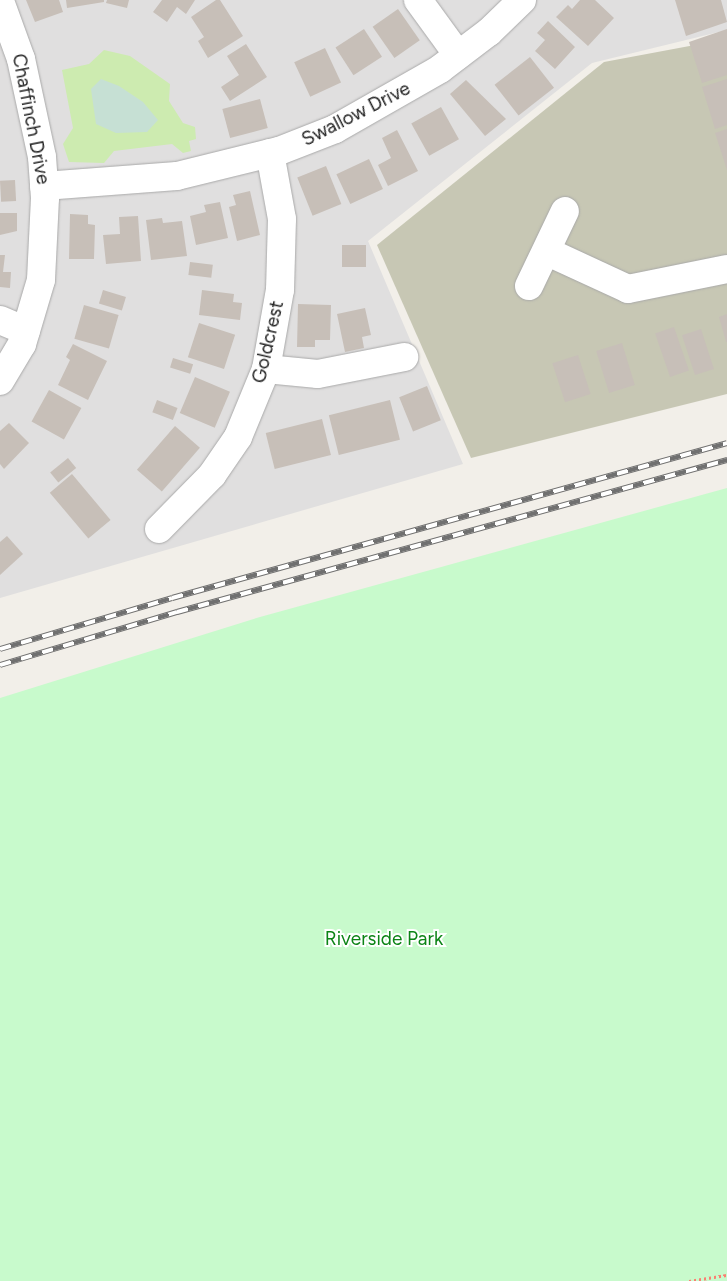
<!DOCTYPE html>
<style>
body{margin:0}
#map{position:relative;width:727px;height:1281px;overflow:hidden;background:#f2efe9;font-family:Figtree,sans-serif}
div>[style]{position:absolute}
.residential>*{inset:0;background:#e0dfdf}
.construction>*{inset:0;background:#c7c7b4}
.grass>*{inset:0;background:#cdebb0}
.wetland>*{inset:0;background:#c6e0d4}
.park>*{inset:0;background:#c8facc}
.building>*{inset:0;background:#c7bfb8;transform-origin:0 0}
.path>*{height:3px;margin-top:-1.5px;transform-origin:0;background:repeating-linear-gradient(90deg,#fa8072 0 2.5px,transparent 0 5px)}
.roads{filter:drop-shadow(0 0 1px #a9a9a9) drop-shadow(0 0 1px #a9a9a9)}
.minor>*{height:28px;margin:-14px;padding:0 14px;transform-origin:14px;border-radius:14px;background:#fff}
.rail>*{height:5.5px;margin-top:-2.75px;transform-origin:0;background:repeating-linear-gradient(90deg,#fff 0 11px,#707070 0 22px);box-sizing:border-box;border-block:1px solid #707070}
span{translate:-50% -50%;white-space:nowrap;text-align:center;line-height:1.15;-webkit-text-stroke:4px #fff;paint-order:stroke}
.street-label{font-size:19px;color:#222}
.park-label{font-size:19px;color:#0c8416}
</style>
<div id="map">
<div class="residential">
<i style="clip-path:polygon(0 0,727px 0,727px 30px,592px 63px,368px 241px,463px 464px,0 598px)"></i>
</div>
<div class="construction">
<i style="clip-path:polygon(727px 39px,727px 394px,471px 458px,377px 245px,604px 62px)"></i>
</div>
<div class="grass">
<i style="clip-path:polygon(104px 50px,130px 56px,170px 84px,169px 101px,183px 123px,195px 127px,196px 139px,189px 141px,191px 151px,183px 153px,172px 144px,114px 151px,104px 163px,69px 162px,63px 144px,73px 128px,62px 70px,89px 64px)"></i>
</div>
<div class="wetland">
<i style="clip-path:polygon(101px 79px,119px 86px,143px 102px,158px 120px,147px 132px,116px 133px,96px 124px,91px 89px)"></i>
</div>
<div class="park">
<i style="clip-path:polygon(727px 488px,727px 1281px,0 1281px,0 698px,260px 617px)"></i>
</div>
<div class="building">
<i style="clip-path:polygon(26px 0,59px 0,63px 12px,35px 22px)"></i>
<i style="clip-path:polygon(66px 0,104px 0,104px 2px,67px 8px)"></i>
<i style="clip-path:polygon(107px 0,129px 0,127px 8px,106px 3px)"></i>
<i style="clip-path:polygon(162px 0,195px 0,186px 14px,177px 7px,167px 22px,153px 12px)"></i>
<i style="clip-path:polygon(216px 0,220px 0,243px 36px,208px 58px,198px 41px,204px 37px,191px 17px)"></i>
<i style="clip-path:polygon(580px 0,595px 0,614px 18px,588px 46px,556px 17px,568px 5px,572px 9px)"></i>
<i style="clip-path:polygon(675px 0,721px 0,727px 22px,686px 36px)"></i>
<i style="left:398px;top:9px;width:38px;height:31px;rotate:55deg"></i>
<i style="clip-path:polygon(548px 21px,575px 47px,555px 69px,535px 51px,545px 40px,537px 33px)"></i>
<i style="left:364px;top:29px;width:33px;height:34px;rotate:57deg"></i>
<i style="clip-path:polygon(727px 29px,727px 75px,702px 83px,689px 42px)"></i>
<i style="clip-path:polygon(246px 44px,267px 77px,230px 101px,221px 87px,239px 75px,227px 56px)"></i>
<i style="left:325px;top:48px;width:38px;height:34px;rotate:65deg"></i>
<i style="left:530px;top:57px;width:39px;height:45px;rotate:52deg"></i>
<i style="clip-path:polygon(727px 79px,727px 125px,715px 129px,702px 87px)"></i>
<i style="clip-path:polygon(466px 80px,506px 119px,485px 136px,450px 94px)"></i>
<i style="left:260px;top:99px;width:30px;height:39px;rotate:75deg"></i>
<i style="left:441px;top:107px;width:37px;height:34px;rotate:61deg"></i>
<i style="clip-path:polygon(727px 129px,727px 170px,715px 133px)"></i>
<i style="clip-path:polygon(397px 130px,418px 171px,388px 186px,378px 165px,391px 158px,382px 138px)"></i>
<i style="left:369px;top:159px;width:33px;height:36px;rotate:65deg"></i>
<i style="left:326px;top:166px;width:41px;height:31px;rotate:68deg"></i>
<i style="left:15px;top:180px;width:21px;height:15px;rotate:87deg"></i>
<i style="clip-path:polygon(250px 191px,260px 235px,237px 241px,229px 207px,236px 205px,233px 195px)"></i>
<i style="clip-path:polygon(220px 202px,228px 238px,196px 245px,190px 216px,206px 212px,204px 205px)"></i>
<i style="clip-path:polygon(0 213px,17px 213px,17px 231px,0 235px)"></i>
<i style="clip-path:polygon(70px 214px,88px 215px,88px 224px,95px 225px,94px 259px,69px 259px)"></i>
<i style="clip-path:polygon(138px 216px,141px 261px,106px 264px,103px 235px,120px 234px,119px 217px)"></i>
<i style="clip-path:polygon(162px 218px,163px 223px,182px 221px,187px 256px,151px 260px,146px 220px)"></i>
<i style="left:342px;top:245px;width:24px;height:22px"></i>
<i style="clip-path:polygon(0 255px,5px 255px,3px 272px,11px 272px,10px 288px,0 287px)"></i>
<i style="left:190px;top:262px;width:23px;height:13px;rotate:7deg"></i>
<i style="left:103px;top:290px;width:24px;height:14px;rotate:17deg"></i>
<i style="clip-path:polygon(202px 290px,234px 294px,233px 302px,242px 303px,240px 320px,199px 315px)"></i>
<i style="clip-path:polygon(298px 304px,331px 305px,330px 340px,315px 340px,315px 347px,297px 347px)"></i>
<i style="left:84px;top:305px;width:36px;height:35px;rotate:16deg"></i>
<i style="clip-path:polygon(365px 308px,371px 335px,362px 337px,364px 348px,345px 352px,337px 314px)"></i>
<i style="clip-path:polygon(727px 314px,727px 342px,726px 342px,719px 317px)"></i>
<i style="left:199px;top:323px;width:38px;height:36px;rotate:18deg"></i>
<i style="left:674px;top:327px;width:46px;height:20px;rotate:71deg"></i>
<i style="left:701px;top:329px;width:42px;height:20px;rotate:72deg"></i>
<i style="left:622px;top:343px;width:44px;height:27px;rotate:73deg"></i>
<i style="clip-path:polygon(73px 344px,107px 361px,88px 400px,58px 385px,70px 360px,66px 357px)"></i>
<i style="left:578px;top:355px;width:41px;height:27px;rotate:72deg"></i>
<i style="left:173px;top:358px;width:21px;height:10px;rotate:17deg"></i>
<i style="left:195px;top:377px;width:38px;height:39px;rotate:23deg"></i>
<i style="left:427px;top:386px;width:37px;height:30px;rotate:68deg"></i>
<i style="left:49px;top:390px;width:37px;height:36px;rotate:29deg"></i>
<i style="left:157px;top:400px;width:22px;height:13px;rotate:21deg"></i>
<i style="left:390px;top:400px;width:41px;height:63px;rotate:76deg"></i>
<i style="left:322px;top:419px;width:37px;height:58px;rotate:76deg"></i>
<i style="clip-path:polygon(9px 423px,29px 443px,4px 469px,0 464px,0 431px)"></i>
<i style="left:175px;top:426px;width:33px;height:58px;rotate:41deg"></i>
<i style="left:68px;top:458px;width:13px;height:23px;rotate:51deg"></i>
<i style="left:72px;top:474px;width:60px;height:29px;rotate:50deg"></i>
<i style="clip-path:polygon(7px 536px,23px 554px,0 575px,0 542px)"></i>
</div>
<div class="path">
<i style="left:689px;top:1281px;width:38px;rotate:-9deg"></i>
</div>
<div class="roads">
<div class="minor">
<i style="left:418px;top:0;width:68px;rotate:54deg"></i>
<i style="left:0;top:1px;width:62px;rotate:70.1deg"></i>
<i style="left:21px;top:59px;width:100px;rotate:77.9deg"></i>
<i style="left:42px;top:157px;width:41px;rotate:85.8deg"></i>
<i style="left:45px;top:198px;width:82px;rotate:92.8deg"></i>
<i style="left:41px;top:280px;width:67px;rotate:106.5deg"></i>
<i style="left:22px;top:344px;width:43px;rotate:120.7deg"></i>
<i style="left:44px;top:186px;width:133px;rotate:-4.3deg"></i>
<i style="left:177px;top:176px;width:105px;rotate:-13.8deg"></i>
<i style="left:279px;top:151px;width:60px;rotate:-21.4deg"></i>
<i style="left:335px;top:129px;width:121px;rotate:-29.7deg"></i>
<i style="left:440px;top:69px;width:61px;rotate:-37.1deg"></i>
<i style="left:489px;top:32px;width:46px;rotate:-44.1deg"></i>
<i style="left:548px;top:252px;width:88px;rotate:24.8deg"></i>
<i style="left:628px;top:289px;width:101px;rotate:-11.4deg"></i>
<i style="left:529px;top:286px;width:83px;rotate:-64.4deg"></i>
<i style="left:0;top:320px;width:28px;rotate:23deg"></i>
<i style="left:266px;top:369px;width:52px;rotate:5.5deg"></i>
<i style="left:318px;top:374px;width:88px;rotate:-11.2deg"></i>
<i style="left:159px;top:529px;width:76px;rotate:-45.5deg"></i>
<i style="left:212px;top:475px;width:46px;rotate:-55.6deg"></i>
<i style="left:238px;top:437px;width:74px;rotate:-67.6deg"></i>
<i style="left:266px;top:369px;width:80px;rotate:-80deg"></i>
<i style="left:280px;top:290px;width:71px;rotate:-88.4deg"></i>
<i style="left:282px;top:219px;width:67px;rotate:-100.3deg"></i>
</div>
</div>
<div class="rail">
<i style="left:0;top:649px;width:179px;rotate:-16.5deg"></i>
<i style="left:172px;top:598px;width:576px;rotate:-15.6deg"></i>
<i style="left:0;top:665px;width:185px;rotate:-16.7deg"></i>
<i style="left:177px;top:612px;width:571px;rotate:-15.45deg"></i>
</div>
<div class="street-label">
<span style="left:356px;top:114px;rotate:-27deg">Swallow Drive</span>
<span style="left:31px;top:119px;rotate:79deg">Chaffinch Drive</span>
<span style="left:268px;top:342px;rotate:-77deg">Goldcrest</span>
</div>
<div class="park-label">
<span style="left:384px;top:939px">Riverside Park</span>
</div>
</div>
